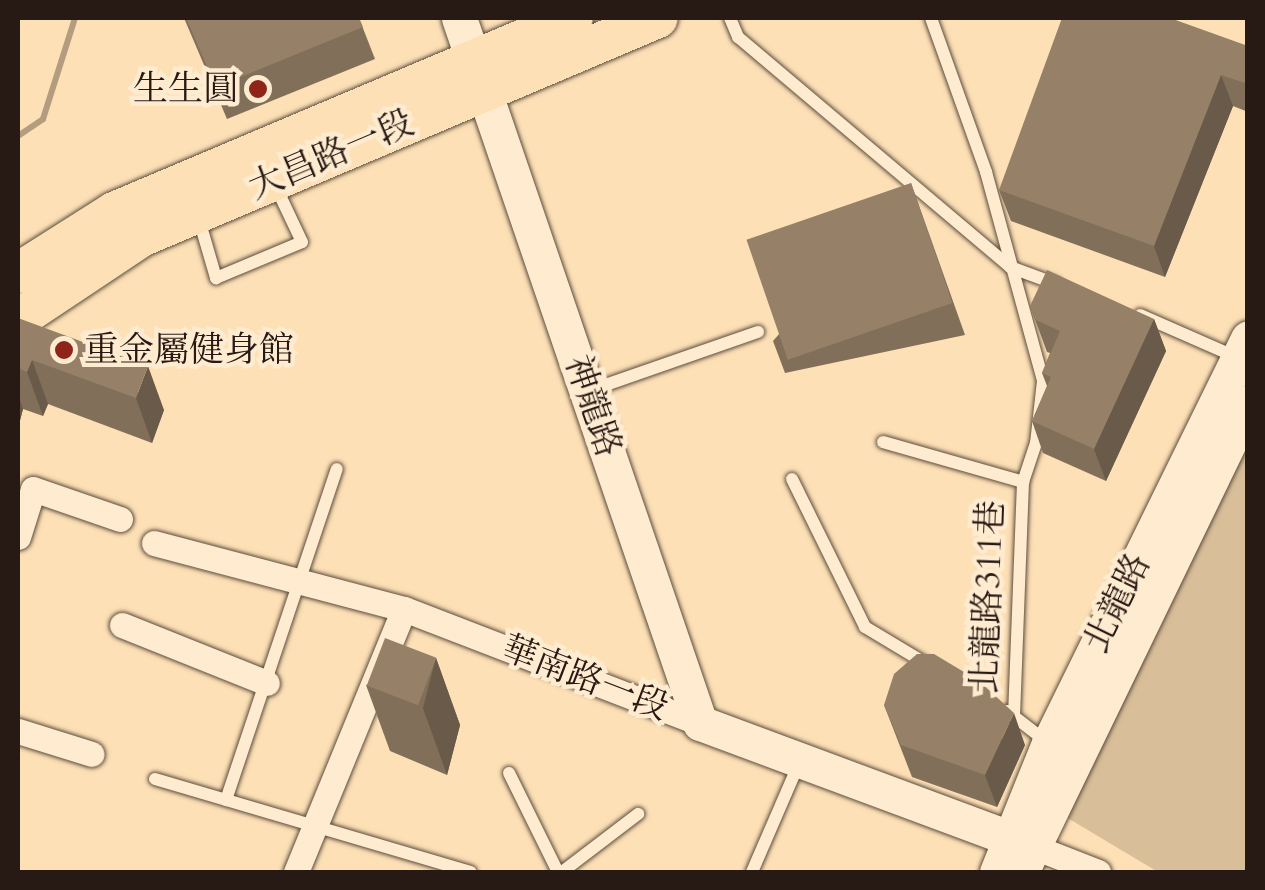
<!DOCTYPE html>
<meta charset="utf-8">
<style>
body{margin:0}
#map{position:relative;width:1265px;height:890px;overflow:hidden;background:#fde0b6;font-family:Cardo,"Noto Serif TC",serif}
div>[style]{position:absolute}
.green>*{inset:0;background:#d9be9a}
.stream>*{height:6px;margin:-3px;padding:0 3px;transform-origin:3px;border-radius:3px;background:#b49d7f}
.roads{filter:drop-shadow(0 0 2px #5c4c3c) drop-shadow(0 0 2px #5c4c3c)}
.service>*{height:12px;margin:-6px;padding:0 6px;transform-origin:6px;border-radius:6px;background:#feebd0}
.minor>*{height:25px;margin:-12.5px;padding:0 12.5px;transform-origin:12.5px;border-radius:12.5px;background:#feebd0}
.secondary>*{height:35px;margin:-17.5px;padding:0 17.5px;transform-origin:17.5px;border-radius:17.5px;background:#feebd0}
.primary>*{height:40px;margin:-20px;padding:0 20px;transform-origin:20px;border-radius:20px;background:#fde0b6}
.wall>*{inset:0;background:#816f59}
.shaded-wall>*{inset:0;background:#695a49}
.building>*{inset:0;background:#968168;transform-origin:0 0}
.dots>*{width:28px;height:28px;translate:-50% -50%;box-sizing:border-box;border:5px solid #feebd0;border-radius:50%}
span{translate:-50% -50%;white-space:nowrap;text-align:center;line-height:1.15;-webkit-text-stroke:9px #feebd0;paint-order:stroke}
.poi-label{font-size:35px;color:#271a14}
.right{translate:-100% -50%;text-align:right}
.left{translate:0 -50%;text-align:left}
.street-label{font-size:35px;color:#271a14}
.frame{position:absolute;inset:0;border:20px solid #271a14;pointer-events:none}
</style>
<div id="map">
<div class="green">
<i style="clip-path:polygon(1247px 438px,1247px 872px,1158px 872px,1066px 817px)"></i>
</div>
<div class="stream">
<i style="left:18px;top:136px;width:30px;rotate:-34deg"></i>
<i style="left:43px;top:119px;width:106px;rotate:-72.4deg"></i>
</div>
<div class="roads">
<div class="service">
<i style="left:730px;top:18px;width:21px;rotate:67deg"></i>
<i style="left:738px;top:37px;width:356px;rotate:40.2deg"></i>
<i style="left:1010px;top:267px;width:49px;rotate:20.3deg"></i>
<i style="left:931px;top:18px;width:164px;rotate:70.3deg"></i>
<i style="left:986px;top:172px;width:217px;rotate:74.7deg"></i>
<i style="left:1043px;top:381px;width:62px;rotate:96.4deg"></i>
<i style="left:1036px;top:443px;width:41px;rotate:108.4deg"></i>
<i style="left:1023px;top:482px;width:233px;rotate:92.2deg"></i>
<i style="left:198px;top:216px;width:65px;rotate:73.8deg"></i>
<i style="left:216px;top:278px;width:93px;rotate:-22.7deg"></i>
<i style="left:302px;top:242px;width:61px;rotate:-115.3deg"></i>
<i style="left:1140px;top:315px;width:105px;rotate:23.6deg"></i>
<i style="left:591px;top:390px;width:177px;rotate:-19.2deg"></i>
<i style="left:883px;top:442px;width:146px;rotate:15.9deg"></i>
<i style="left:792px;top:479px;width:165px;rotate:63.7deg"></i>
<i style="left:865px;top:627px;width:70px;rotate:31deg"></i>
<i style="left:1007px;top:711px;width:51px;rotate:37.8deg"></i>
<i style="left:509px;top:773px;width:110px;rotate:63.7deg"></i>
<i style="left:155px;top:779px;width:329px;rotate:16.4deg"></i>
<i style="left:226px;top:800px;width:349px;rotate:-71.5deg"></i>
<i style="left:562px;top:872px;width:96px;rotate:-37.3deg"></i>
<i style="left:752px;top:872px;width:121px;rotate:-66.6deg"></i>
</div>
<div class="minor">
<i style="left:18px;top:537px;width:50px;rotate:-72.6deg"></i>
<i style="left:33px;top:489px;width:92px;rotate:19deg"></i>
<i style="left:154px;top:543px;width:259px;rotate:14.8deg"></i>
<i style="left:404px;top:609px;width:317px;rotate:21.1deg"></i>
<i style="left:122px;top:625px;width:156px;rotate:21.8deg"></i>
<i style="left:18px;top:731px;width:77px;rotate:17.3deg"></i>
<i style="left:1034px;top:847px;width:69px;rotate:21.3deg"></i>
<i style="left:296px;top:872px;width:284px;rotate:-67.7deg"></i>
</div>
<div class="secondary">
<i style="left:459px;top:18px;width:745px;rotate:71.13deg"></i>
<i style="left:700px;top:723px;width:356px;rotate:20.4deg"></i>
<i style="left:1024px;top:866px;width:514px;rotate:-64.18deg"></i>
<i style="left:997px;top:872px;width:139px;rotate:-68deg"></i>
<i style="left:1049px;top:743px;width:451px;rotate:-63.8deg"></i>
</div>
<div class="primary">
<i style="left:18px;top:273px;width:114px;rotate:-32.4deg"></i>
<i style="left:114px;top:212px;width:498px;rotate:-22.9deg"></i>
<i style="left:18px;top:319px;width:148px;rotate:-33.7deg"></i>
<i style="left:141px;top:237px;width:561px;rotate:-22.96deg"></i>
</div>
</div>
<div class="wall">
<i style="clip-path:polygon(184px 18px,359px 18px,375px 59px,227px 119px)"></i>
<i style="clip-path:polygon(1248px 46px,1248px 112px,1233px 106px,1165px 277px,1011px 221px,999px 190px)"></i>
<i style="clip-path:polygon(911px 183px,965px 335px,785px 373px,773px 341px)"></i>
<i style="clip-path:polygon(1030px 306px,1154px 319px,1166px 351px,1106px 481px,1043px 453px,1032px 421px,1047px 386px,1042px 373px,1050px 353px,1047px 352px)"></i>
<i style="clip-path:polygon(18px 318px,164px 410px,152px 443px,48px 404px,43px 416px,23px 409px,18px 428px)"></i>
<i style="clip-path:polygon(436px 658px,460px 725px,447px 775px,390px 751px,366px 685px)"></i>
<i style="clip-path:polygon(884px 705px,1025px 745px,997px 807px,912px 777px)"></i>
</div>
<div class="shaded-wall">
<i style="clip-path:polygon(1221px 75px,1233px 106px,1165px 277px,1154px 246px)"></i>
<i style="clip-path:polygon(1154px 319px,1166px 351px,1106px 481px,1094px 449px)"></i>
<i style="clip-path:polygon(32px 360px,48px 404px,43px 416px,27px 372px)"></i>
<i style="clip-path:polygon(148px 366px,164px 410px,152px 443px,136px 398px)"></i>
<i style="clip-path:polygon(18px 394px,23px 409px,18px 428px)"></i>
<i style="clip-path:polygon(436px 658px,460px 725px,447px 775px,423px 708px)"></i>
<i style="clip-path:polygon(1014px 713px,1025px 745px,997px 807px,985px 775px)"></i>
</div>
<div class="building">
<i style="clip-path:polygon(186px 18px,359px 18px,363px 27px,216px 87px)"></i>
<i style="clip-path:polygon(1062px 18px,1170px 18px,1248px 46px,1248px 84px,1221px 75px,1154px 246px,999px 190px)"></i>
<i style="left:911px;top:183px;width:127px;height:174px;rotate:71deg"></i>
<i style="clip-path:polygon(1047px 270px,1154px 319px,1094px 449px,1032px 421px,1051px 377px,1042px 373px,1060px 331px,1036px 320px,1030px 306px)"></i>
<i style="clip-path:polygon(18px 318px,148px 366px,136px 398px,32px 360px,27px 372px,18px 368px)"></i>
<i style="left:385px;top:638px;width:55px;height:51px;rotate:21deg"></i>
<i style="clip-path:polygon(917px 654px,934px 654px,979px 681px,1014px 713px,985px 775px,901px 745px,884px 705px,894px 674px)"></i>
</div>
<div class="dots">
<i style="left:258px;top:89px;background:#8f2418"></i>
<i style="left:64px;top:350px;background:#8f2418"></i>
</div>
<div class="poi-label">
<span class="right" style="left:238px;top:89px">生生圓</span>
<span class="left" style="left:84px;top:350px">重金屬健身館</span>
</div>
<div class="street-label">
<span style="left:331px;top:155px;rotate:-23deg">大昌路一段</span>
<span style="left:593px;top:406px;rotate:71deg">神龍路</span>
<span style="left:988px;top:597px;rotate:-88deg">北龍路311巷</span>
<span style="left:1117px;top:603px;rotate:-64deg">北龍路</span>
<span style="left:585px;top:678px;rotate:21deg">華南路一段</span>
</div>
<div class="frame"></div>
</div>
